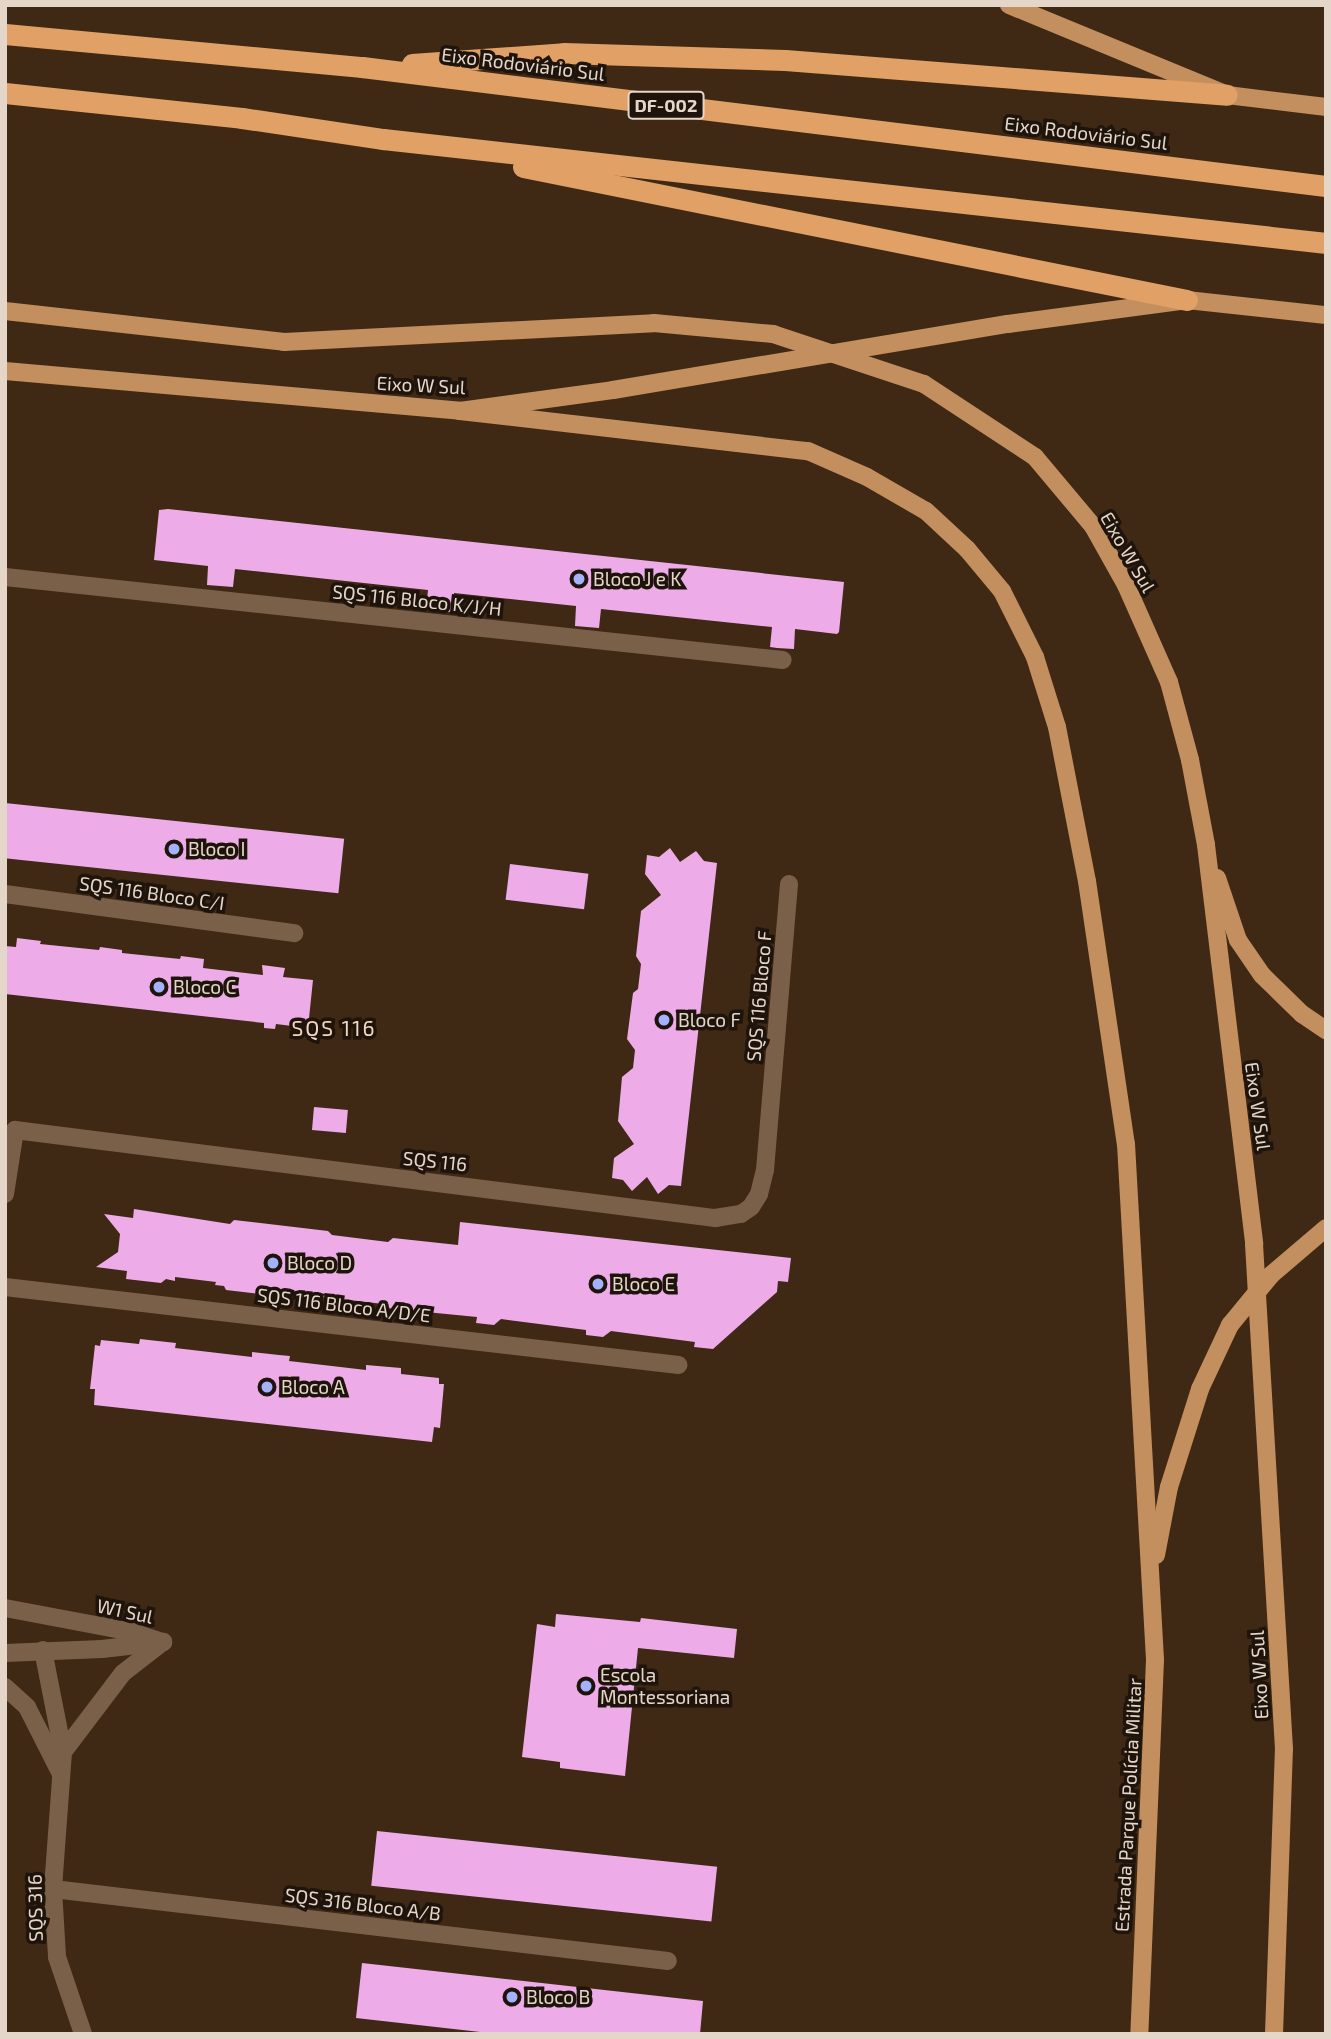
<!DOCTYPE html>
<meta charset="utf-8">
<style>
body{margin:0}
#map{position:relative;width:1331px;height:2039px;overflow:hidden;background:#3f2915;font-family:"Exo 2",sans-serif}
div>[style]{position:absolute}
.building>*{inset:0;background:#edace7;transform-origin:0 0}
.street>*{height:18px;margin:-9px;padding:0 9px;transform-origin:9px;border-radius:9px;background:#7a6049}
.primary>*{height:18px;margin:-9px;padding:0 9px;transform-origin:9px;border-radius:9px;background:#c48f5e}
.highway>*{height:21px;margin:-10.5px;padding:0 10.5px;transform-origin:10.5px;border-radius:10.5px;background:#e1a166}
.primary-bridge>*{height:18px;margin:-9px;padding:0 9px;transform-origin:9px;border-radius:9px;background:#c48f5e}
.dots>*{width:19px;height:19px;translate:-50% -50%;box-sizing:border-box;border:4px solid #1e140b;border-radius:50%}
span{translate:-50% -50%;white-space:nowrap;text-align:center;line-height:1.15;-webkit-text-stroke:7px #1e140b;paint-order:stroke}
.shield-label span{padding:2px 5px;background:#1e140b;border:2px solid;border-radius:5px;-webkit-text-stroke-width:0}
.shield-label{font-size:18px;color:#e5d6ca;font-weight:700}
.street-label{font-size:19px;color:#e5d6ca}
.poi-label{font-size:19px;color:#e5d6ca}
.left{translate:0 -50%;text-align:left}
.neighbourhood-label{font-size:21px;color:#f5d7bf;letter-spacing:2px}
.frame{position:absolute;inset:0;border:7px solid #e5d6ca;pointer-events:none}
</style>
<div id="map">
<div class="building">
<i style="clip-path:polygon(168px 509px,844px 582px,839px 632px,837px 634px,795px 629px,794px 649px,777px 648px,770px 647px,772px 627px,601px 609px,599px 628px,575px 626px,576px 606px,454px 593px,452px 612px,426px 610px,428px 590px,235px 569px,233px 587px,207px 585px,208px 566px,154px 560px,159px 510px)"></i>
<i style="left:5px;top:803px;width:341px;height:55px;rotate:6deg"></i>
<i style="clip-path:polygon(670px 848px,680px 862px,696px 851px,704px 861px,717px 863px,681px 1186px,669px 1185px,658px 1194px,647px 1177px,632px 1191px,623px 1180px,612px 1178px,614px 1158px,634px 1144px,618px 1121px,622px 1077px,633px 1068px,635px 1050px,627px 1039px,633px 993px,638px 989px,641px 964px,636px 956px,641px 911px,661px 895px,645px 874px,647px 855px,659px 857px)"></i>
<i style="left:510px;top:864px;width:79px;height:36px;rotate:7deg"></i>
<i style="clip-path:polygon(17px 938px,41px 941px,40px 944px,99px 950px,100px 947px,122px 950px,122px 953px,180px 959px,181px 956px,204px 959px,203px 968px,263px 975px,262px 965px,285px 968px,283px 977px,313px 980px,308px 1028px,276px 1024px,275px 1029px,264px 1028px,264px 1023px,5px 994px,5px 946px,16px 947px)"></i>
<i style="left:314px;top:1107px;width:34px;height:23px;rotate:5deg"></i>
<i style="clip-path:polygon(134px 1209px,230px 1224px,234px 1220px,328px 1231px,332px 1235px,388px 1242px,393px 1238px,458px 1245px,460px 1222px,791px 1258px,788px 1282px,778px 1281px,777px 1292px,713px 1349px,694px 1347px,695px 1342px,611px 1331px,603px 1337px,586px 1335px,586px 1330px,501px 1319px,494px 1325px,476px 1323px,477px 1317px,385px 1308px,383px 1304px,324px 1297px,319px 1301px,226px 1290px,224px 1286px,215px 1285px,216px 1282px,175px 1277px,175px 1281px,166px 1279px,161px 1283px,126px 1279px,127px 1271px,96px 1267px,118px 1252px,120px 1234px,104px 1214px,133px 1218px)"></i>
<i style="clip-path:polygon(140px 1339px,176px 1343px,175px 1348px,252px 1357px,252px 1352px,279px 1355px,290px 1356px,289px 1361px,366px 1370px,366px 1365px,401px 1368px,401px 1374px,439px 1378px,439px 1384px,444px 1384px,440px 1428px,434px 1427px,432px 1442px,94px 1405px,95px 1389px,90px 1389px,95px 1345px,100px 1346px,101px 1340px,139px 1344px)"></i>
<i style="clip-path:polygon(556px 1614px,640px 1622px,641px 1618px,737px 1629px,734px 1658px,638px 1648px,625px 1776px,560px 1768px,560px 1762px,522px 1757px,537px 1624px,555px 1627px)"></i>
<i style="left:377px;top:1831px;width:342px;height:55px;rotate:6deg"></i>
<i style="clip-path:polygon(362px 1963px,703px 2001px,700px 2034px,498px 2034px,356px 2018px)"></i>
</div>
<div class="street">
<i style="left:5px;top:577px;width:782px;rotate:6.09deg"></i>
<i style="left:5px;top:894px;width:292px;rotate:7.7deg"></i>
<i style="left:15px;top:1130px;width:706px;rotate:7.17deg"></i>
<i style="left:715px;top:1218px;width:26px;rotate:-9deg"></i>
<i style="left:741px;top:1214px;width:12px;rotate:-35deg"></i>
<i style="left:751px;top:1207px;width:15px;rotate:-58deg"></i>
<i style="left:759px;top:1194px;width:25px;rotate:-76deg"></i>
<i style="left:765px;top:1170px;width:287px;rotate:-85.2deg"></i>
<i style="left:5px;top:1194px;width:65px;rotate:-81.1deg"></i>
<i style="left:5px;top:1287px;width:678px;rotate:6.61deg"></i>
<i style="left:5px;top:1608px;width:129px;rotate:10.7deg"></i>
<i style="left:132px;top:1632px;width:33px;rotate:18deg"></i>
<i style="left:43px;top:1650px;width:104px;rotate:78.9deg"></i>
<i style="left:63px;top:1752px;width:137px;rotate:94.2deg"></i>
<i style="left:53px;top:1889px;width:68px;rotate:86.6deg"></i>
<i style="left:57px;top:1957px;width:81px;rotate:71.3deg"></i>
<i style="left:5px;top:1653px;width:97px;rotate:-2.4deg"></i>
<i style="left:102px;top:1649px;width:53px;rotate:-6.5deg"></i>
<i style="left:5px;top:1687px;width:30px;rotate:42deg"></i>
<i style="left:27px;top:1707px;width:75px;rotate:63.1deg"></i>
<i style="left:63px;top:1752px;width:99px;rotate:-52.8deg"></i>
<i style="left:123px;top:1673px;width:51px;rotate:-37.8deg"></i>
<i style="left:53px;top:1889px;width:619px;rotate:6.68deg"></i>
</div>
<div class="primary">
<i style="left:1009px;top:5px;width:236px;rotate:22.4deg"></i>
<i style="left:1227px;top:95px;width:100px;rotate:6.9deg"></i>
<i style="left:5px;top:311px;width:281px;rotate:6.3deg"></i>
<i style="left:284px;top:342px;width:370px;rotate:-2.9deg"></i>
<i style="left:654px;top:323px;width:120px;rotate:5.3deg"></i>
<i style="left:773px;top:334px;width:159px;rotate:18.3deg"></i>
<i style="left:924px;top:384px;width:133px;rotate:33.3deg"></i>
<i style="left:1035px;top:457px;width:90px;rotate:50deg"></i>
<i style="left:1093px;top:526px;width:68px;rotate:60.8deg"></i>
<i style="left:1126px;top:585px;width:106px;rotate:66.1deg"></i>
<i style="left:1169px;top:682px;width:81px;rotate:74.9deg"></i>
<i style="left:1190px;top:760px;width:86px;rotate:79.3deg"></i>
<i style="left:1206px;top:845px;width:402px;rotate:83.1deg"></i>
<i style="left:1008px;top:324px;width:181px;rotate:-7.6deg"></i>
<i style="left:1187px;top:300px;width:140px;rotate:6.2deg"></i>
<i style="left:5px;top:371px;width:457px;rotate:5deg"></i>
<i style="left:460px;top:411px;width:154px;rotate:-7.8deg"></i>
<i style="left:460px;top:411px;width:350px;rotate:6.6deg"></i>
<i style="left:808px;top:451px;width:64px;rotate:23.8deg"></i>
<i style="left:867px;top:477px;width:68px;rotate:30deg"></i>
<i style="left:926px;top:511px;width:56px;rotate:42.8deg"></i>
<i style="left:967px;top:549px;width:55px;rotate:50.2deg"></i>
<i style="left:1002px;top:591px;width:74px;rotate:63.4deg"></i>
<i style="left:1035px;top:657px;width:73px;rotate:72.6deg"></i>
<i style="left:1057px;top:727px;width:157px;rotate:79deg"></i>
<i style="left:1087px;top:881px;width:266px;rotate:81.6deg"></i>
<i style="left:1126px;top:1144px;width:517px;rotate:86.78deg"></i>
<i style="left:1155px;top:1660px;width:374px;rotate:92.4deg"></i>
<i style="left:1217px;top:878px;width:65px;rotate:71.3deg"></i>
<i style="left:1238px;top:940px;width:42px;rotate:55.6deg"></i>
<i style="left:1262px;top:975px;width:56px;rotate:44.3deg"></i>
<i style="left:1302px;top:1014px;width:29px;rotate:34deg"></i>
<i style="left:1156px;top:1555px;width:69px;rotate:-79.2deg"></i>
<i style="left:1169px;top:1487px;width:103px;rotate:-72.4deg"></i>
<i style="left:1200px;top:1389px;width:71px;rotate:-64.9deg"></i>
<i style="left:1230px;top:1325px;width:65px;rotate:-50.6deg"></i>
<i style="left:1271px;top:1275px;width:72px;rotate:-40.5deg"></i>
<i style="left:1274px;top:2034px;width:285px;rotate:-88deg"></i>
</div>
<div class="highway">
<i style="left:5px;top:34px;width:359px;rotate:5.3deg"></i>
<i style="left:362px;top:67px;width:971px;rotate:7.04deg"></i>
<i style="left:412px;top:64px;width:152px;rotate:-4.1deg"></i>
<i style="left:564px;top:53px;width:221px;rotate:1.8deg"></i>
<i style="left:785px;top:60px;width:443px;rotate:4.5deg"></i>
<i style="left:5px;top:93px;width:238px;rotate:6deg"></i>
<i style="left:242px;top:118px;width:143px;rotate:8.5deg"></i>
<i style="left:383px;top:139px;width:949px;rotate:6.29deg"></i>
<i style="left:523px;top:167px;width:677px;rotate:11.33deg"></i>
</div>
<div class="primary-bridge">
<i style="left:613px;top:390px;width:400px;rotate:-9.5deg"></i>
<i style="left:1254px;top:1244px;width:506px;rotate:86.6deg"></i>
</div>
<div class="dots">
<i style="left:579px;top:579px;background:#a6b1fc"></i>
<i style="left:174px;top:849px;background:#a6b1fc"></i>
<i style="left:159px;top:987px;background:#a6b1fc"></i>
<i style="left:664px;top:1020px;background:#a6b1fc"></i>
<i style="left:273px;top:1263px;background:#a6b1fc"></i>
<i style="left:598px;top:1284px;background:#a6b1fc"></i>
<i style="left:267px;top:1387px;background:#a6b1fc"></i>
<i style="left:586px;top:1686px;background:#a6b1fc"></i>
<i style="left:512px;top:1997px;background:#a6b1fc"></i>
</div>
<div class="shield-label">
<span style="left:666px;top:105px">DF-002</span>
</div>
<div class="street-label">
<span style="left:523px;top:64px;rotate:7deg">Eixo Rodoviário Sul</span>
<span style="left:1086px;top:133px;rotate:7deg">Eixo Rodoviário Sul</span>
<span style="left:421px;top:385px;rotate:3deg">Eixo W Sul</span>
<span style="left:1128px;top:552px;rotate:60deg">Eixo W Sul</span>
<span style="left:417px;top:600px;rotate:6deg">SQS 116 Bloco K/J/H</span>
<span style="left:152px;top:893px;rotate:8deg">SQS 116 Bloco C/I</span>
<span style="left:759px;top:996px;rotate:-85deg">SQS 116 Bloco F</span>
<span style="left:1258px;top:1106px;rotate:82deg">Eixo W Sul</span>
<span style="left:435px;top:1161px;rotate:6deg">SQS 116</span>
<span style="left:344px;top:1305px;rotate:7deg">SQS 116 Bloco A/D/E</span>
<span style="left:125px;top:1611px;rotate:12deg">W1 Sul</span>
<span style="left:1259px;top:1675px;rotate:-93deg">Eixo W Sul</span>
<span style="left:1128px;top:1805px;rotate:-87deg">Estrada Parque Polícia Militar</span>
<span style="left:363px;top:1904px;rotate:7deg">SQS 316 Bloco A/B</span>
<span style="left:35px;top:1908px;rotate:-91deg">SQS 316</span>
</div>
<div class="poi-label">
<span class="left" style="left:593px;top:579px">Bloco J e K</span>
<span class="left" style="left:188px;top:849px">Bloco I</span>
<span class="left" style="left:173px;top:987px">Bloco C</span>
<span class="left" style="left:678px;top:1020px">Bloco F</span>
<span class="left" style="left:287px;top:1263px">Bloco D</span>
<span class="left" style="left:612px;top:1284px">Bloco E</span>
<span class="left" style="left:281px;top:1387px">Bloco A</span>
<span class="left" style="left:600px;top:1686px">Escola<br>Montessoriana</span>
<span class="left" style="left:526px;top:1997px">Bloco B</span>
</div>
<div class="neighbourhood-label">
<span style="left:334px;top:1028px">SQS 116</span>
</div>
<div class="frame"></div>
</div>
